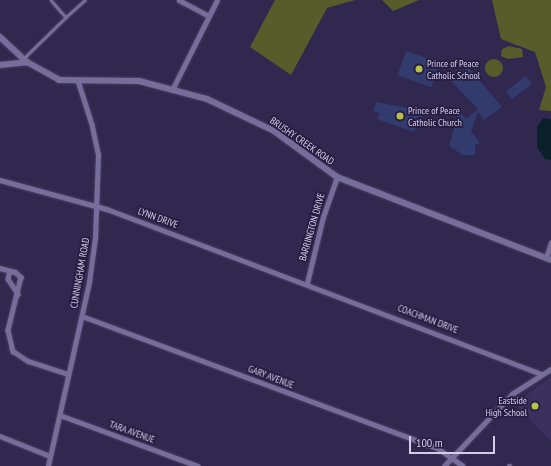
<!DOCTYPE html>
<style>
body{margin:0}
#map{position:relative;width:551px;height:466px;overflow:hidden;background:#31284f;font-family:"PT Sans Narrow",sans-serif}
div>[style]{position:absolute}
.built>*{inset:0;background:#3b305e}
.green>*{inset:0;background:#585c2a}
.round{border-radius:50%}
.water>*{inset:0;background:#0a212c}
.building>*{inset:0;background:#313b6e;transform-origin:0 0}
.roads{filter:drop-shadow(0 0 1px #4a4162) drop-shadow(0 0 1px #4a4162)}
.service>*{height:2.5px;margin:-1.25px;padding:0 1.25px;transform-origin:1.25px;border-radius:1.25px;background:#766e9a}
.minor>*{height:4.5px;margin:-2.25px;padding:0 2.25px;transform-origin:2.25px;border-radius:2.25px;background:#766e9a}
.tertiary>*{height:6px;margin:-3px;padding:0 3px;transform-origin:3px;border-radius:3px;background:#766e9a}
.dots>*{width:11px;height:11px;translate:-50% -50%;box-sizing:border-box;border:2px solid #271e44;border-radius:50%}
span{translate:-50% -50%;white-space:nowrap;text-align:center;line-height:1.15;-webkit-text-stroke:3.5px #271e44;paint-order:stroke}
.poi-label{font-size:10px;color:#d2cee7}
.left{translate:0 -50%;text-align:left}
.right{translate:-100% -50%;text-align:right}
.street-label{font-size:10px;color:#d2cee7}
.scale{position:absolute;left:409px;top:436px;width:86px;height:18px;box-sizing:border-box;border:2px solid #d2cee7;border-top:0;padding-left:5px;font-size:12px;line-height:14px;white-space:nowrap;color:#d2cee7;-webkit-text-stroke:3px #271e44;paint-order:stroke}
</style>
<div id="map">
<div class="built">
<i style="clip-path:polygon(551px 377px,551px 441px,519px 409px,519px 404px,521px 399px)"></i>
</div>
<div class="green">
<i style="clip-path:polygon(275px 0,355px 0,327px 8px,291px 75px,250px 47px)"></i>
<i style="clip-path:polygon(382px 0,419px 0,393px 11px)"></i>
<i style="clip-path:polygon(492px 0,551px 0,551px 111px,539px 110px,546px 87px,535px 52px,501px 39px)"></i>
<i style="clip-path:polygon(509px 46px,522px 49px,523px 57px,508px 59px,501px 56px,502px 49px)"></i>
<i class="round" style="left:485px;top:59px;width:18px;height:18px"></i>
</div>
<div class="water">
<i style="clip-path:polygon(543px 118px,551px 119px,551px 160px,545px 159px,537px 147px,537px 127px)"></i>
</div>
<div class="building">
<i style="left:406px;top:51px;width:36px;height:26px;rotate:19deg"></i>
<i style="clip-path:polygon(468px 67px,502px 107px,484px 120px,478px 112px,471px 131px,480px 143px,475px 145px,475px 155px,463px 155px,449px 146px,459px 110px,466px 119px,478px 109px,451px 81px)"></i>
<i style="left:526px;top:76px;width:10px;height:25px;rotate:53deg"></i>
<i style="clip-path:polygon(376px 102px,424px 111px,419px 127px,417px 126px,414px 132px,377px 119px,380px 113px,373px 111px)"></i>
</div>
<div class="roads">
<div class="service">
<i style="left:51px;top:0;width:23px;rotate:49deg"></i>
<i style="left:66px;top:17px;width:25px;rotate:-42deg"></i>
<i style="left:24px;top:58px;width:59px;rotate:-44.3deg"></i>
</div>
<div class="minor">
<i style="left:179px;top:0;width:34px;rotate:28deg"></i>
<i style="left:173px;top:88px;width:98px;rotate:-63.4deg"></i>
<i style="left:0;top:180px;width:111px;rotate:15.2deg"></i>
<i style="left:107px;top:209px;width:465px;rotate:20.8deg"></i>
<i style="left:546px;top:258px;width:16px;rotate:-72deg"></i>
<i style="left:0;top:268px;width:16px;rotate:15deg"></i>
<i style="left:15px;top:272px;width:8px;rotate:40deg"></i>
<i style="left:21px;top:277px;width:55px;rotate:103.8deg"></i>
<i style="left:8px;top:330px;width:22px;rotate:77deg"></i>
<i style="left:13px;top:351px;width:18px;rotate:34deg"></i>
<i style="left:28px;top:361px;width:42px;rotate:18deg"></i>
<i style="left:10px;top:271px;width:8px;rotate:104deg"></i>
<i style="left:8px;top:279px;width:18px;rotate:56deg"></i>
<i style="left:307px;top:283px;width:68px;rotate:-76.4deg"></i>
<i style="left:323px;top:217px;width:42px;rotate:-70.7deg"></i>
<i style="left:82px;top:316px;width:381px;rotate:20.4deg"></i>
<i style="left:439px;top:449px;width:29px;rotate:35deg"></i>
<i style="left:60px;top:415px;width:147px;rotate:20.3deg"></i>
<i style="left:0;top:436px;width:54px;rotate:21.8deg"></i>
<i style="left:48px;top:466px;width:189px;rotate:-77.4deg"></i>
<i style="left:89px;top:282px;width:44px;rotate:-82.2deg"></i>
<i style="left:95px;top:238px;width:83px;rotate:-87.9deg"></i>
<i style="left:98px;top:155px;width:30px;rotate:-102deg"></i>
<i style="left:92px;top:126px;width:46px;rotate:-107.7deg"></i>
<i style="left:444px;top:466px;width:99px;rotate:-46.6deg"></i>
<i style="left:512px;top:394px;width:46px;rotate:-32.7deg"></i>
<i style="left:509px;top:466px;width:1px"></i>
</div>
<div class="tertiary">
<i style="left:0;top:37px;width:37px;rotate:43deg"></i>
<i style="left:27px;top:62px;width:37px;rotate:29deg"></i>
<i style="left:59px;top:80px;width:80px;rotate:0.7deg"></i>
<i style="left:139px;top:81px;width:70px;rotate:14.8deg"></i>
<i style="left:207px;top:99px;width:74px;rotate:25.5deg"></i>
<i style="left:274px;top:131px;width:78px;rotate:36.1deg"></i>
<i style="left:337px;top:177px;width:230px;rotate:21.2deg"></i>
<i style="left:0;top:65px;width:27px;rotate:-6deg"></i>
</div>
</div>
<div class="dots">
<i style="left:419px;top:69px;background:#b8c146"></i>
<i style="left:400px;top:116px;background:#b8c146"></i>
<i style="left:535px;top:406px;background:#b8c146"></i>
</div>
<div class="poi-label">
<span class="left" style="left:427px;top:69px">Prince of Peace<br>Catholic School</span>
<span class="left" style="left:408px;top:116px">Prince of Peace<br>Catholic Church</span>
<span class="right" style="left:527px;top:406px">Eastside<br>High School</span>
</div>
<div class="street-label">
<span style="left:302px;top:141px;rotate:35deg">BRUSHY CREEK ROAD</span>
<span style="left:158px;top:218px;rotate:20deg">LYNN DRIVE</span>
<span style="left:312px;top:227px;rotate:-74deg">BARRINGTON DRIVE</span>
<span style="left:80px;top:273px;rotate:-80deg">CUNNINGHAM ROAD</span>
<span style="left:428px;top:319px;rotate:21deg">COACHMAN DRIVE</span>
<span style="left:271px;top:377px;rotate:21deg">GARY AVENUE</span>
<span style="left:132px;top:432px;rotate:20deg">TARA AVENUE</span>
</div>
<div class="scale">100 m</div>
</div>
